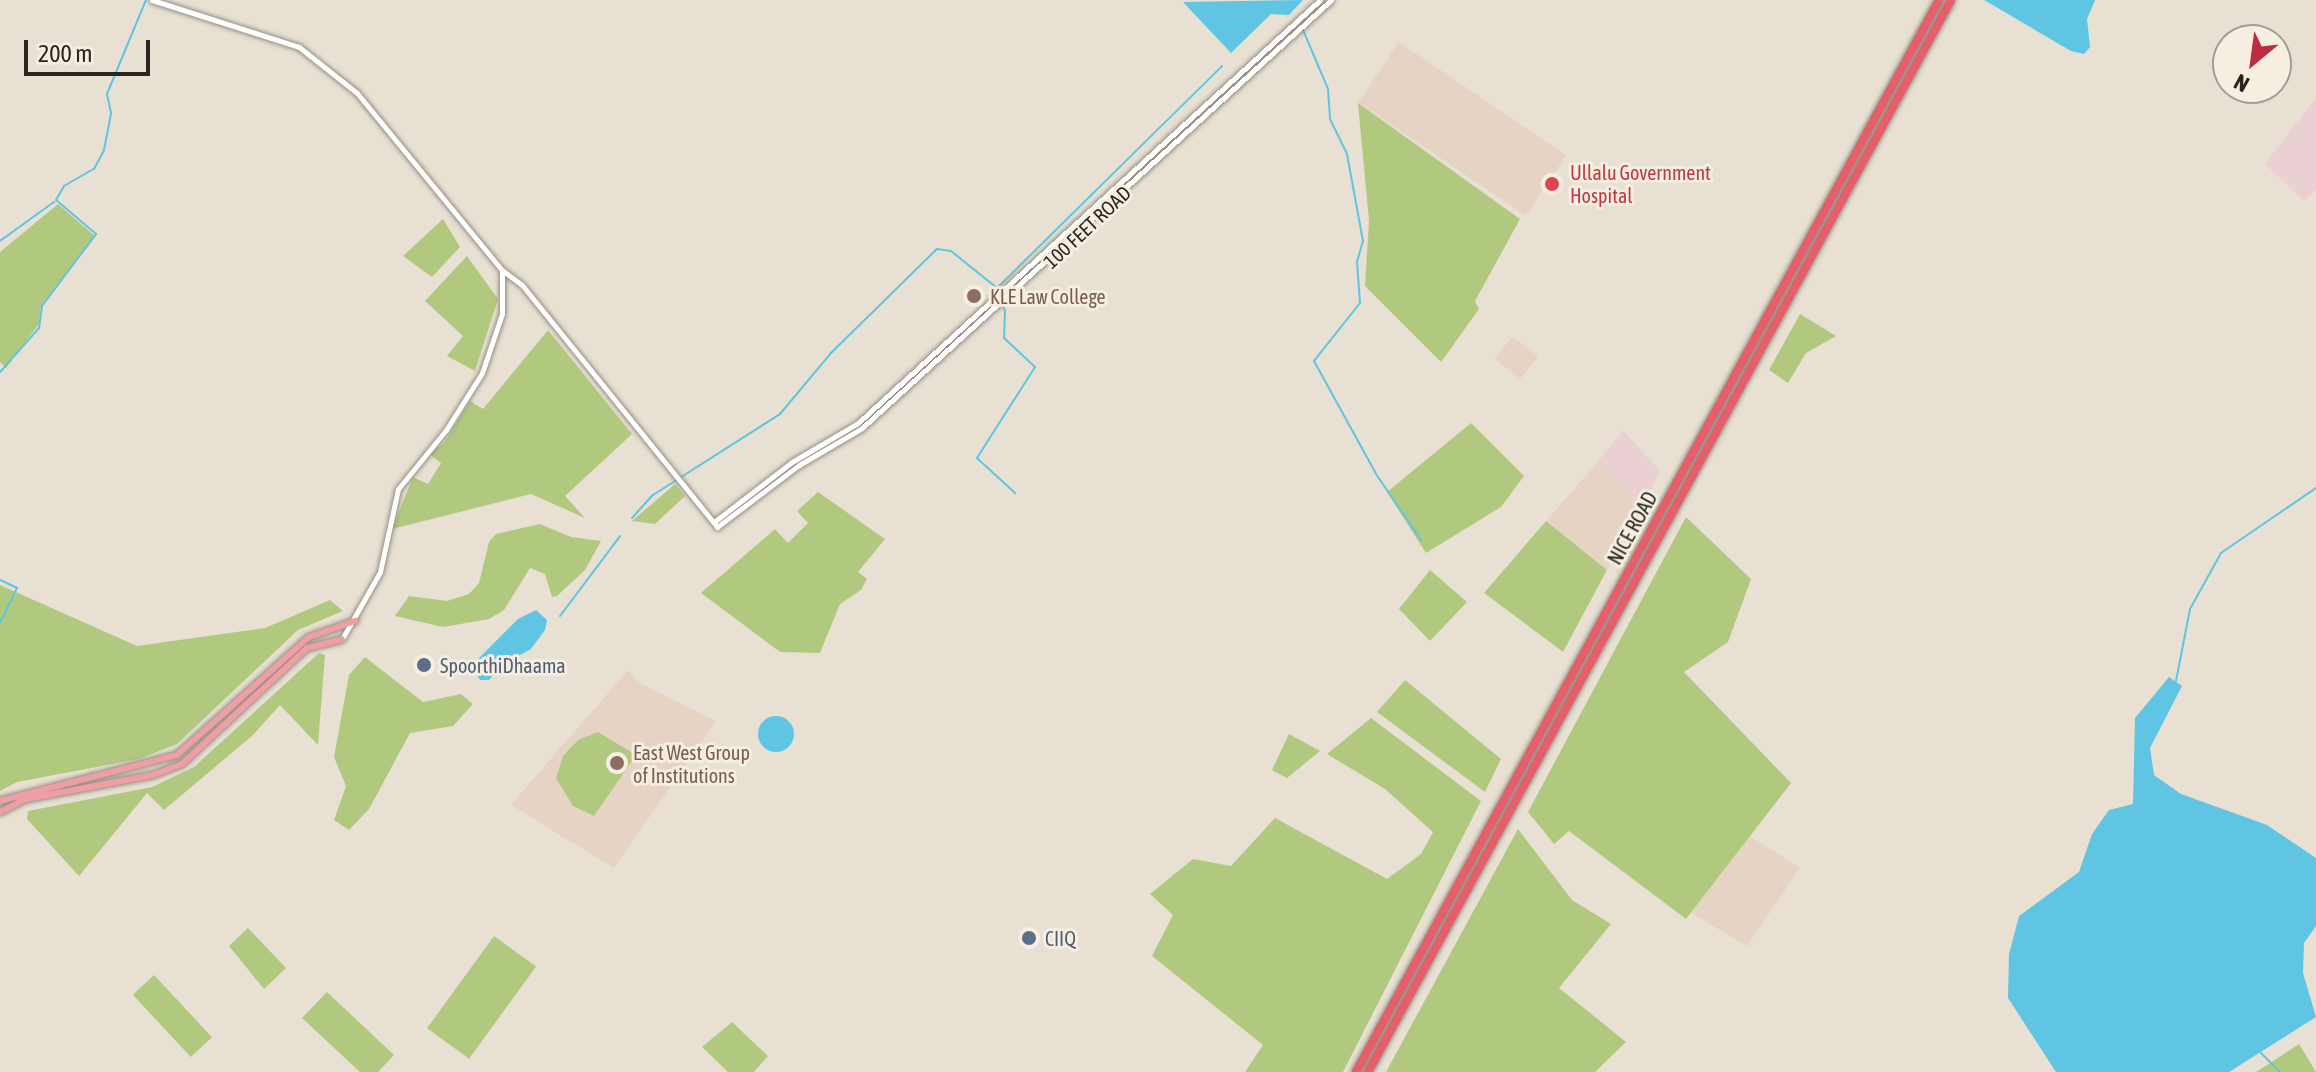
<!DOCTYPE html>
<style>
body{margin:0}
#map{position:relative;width:2316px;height:1072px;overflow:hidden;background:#e8e0d3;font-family:"Asap Condensed",sans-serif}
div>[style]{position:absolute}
.industrial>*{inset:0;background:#ead0d3}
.education>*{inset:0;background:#e7d3c4;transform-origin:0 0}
.green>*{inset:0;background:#b1c97f;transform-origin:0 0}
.water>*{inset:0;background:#5fc5e2}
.round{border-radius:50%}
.stream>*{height:2px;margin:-1px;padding:0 1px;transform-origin:1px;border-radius:1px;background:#5fc5e2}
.roads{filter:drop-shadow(0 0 2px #968f83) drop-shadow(0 0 2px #968f83)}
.secondary>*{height:5px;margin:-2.5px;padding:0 2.5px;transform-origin:2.5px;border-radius:2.5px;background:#fff}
.primary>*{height:6px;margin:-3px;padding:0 3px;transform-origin:3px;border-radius:3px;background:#ef9ea5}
.highway>*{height:8px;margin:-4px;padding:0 4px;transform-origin:4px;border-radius:4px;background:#e55e69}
.dots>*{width:22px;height:22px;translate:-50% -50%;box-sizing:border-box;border:4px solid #f5eee1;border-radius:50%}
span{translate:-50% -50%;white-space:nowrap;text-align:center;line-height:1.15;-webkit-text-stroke:6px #f5eee1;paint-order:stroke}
.health-label{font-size:20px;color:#be3a42}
.left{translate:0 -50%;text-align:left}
.street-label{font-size:20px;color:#282621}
.education-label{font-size:20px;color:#785e54}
.service-label{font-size:20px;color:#4e5e75}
.north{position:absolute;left:2212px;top:24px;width:80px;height:80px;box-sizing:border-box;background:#f5eee1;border:2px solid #a39e94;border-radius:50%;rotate:209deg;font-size:22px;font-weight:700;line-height:32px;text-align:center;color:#282621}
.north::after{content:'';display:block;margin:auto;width:28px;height:36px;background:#bc2b3f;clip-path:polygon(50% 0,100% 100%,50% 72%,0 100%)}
.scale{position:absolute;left:24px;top:40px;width:126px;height:36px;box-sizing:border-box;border:4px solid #282621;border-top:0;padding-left:10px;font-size:24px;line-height:28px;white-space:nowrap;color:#282621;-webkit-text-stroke:6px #f5eee1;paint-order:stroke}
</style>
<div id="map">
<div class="industrial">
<i style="clip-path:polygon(2316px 98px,2316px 190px,2304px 201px,2265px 164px)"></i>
<i style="clip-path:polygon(1623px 430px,1660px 471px,1642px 508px,1597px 463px)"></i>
</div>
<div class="education">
<i style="left:1399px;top:42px;width:202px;height:73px;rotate:34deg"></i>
<i style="left:1513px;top:336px;width:33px;height:29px;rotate:40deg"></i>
<i style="clip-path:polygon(1597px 463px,1642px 508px,1607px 570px,1546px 521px)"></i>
<i style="clip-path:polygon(628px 670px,638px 682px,716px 721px,614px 868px,511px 805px)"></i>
<i style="clip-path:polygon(1750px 836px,1800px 868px,1747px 946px,1691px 913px)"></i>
</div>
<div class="green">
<i style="clip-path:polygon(1358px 103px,1520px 219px,1475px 301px,1479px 309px,1441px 362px,1365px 286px,1369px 221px)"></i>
<i style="clip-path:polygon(58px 204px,95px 236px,41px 306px,39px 324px,6px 368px,0 362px,0 252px)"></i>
<i style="clip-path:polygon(443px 219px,460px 247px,432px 277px,403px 256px)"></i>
<i style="clip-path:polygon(467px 256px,498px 299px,475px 371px,447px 356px,463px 336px,425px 301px)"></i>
<i style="clip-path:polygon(1800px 314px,1836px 336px,1806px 353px,1788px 383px,1769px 370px)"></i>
<i style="clip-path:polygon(548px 330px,632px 434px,565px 496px,585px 518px,531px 494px,392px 529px,413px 477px,428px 484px,441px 463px,429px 454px,444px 443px,470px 401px,483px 409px)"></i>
<i style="clip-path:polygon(1471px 423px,1524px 476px,1501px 507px,1426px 553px,1387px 492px)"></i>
<i style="clip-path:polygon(675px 484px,685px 496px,655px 524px,632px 521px)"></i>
<i style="clip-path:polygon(818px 492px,885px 539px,858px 572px,867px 579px,861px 590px,840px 604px,820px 653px,780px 652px,701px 593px,775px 529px,788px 543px,808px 523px,797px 511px)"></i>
<i style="clip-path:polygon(1686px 517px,1751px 579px,1728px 642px,1684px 672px,1791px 783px,1686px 919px,1569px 831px,1554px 844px,1528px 812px)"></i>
<i style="clip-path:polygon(1546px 521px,1607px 570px,1563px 652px,1484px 593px)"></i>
<i style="clip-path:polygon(540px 524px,571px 537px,601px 541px,585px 570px,557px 596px,552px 597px,545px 574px,530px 568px,504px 610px,489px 619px,443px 627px,395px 616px,409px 596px,447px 601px,469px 594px,479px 583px,489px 542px,496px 534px)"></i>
<i style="clip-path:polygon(1430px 570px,1467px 602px,1430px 641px,1399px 609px)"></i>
<i style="clip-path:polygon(0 585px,137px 646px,265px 628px,330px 600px,343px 611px,298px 630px,177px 744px,139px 759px,17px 782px,0 791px)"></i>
<i style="clip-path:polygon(319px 653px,325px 655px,318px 745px,280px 705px,252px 736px,164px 810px,147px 793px,79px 876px,27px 819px,28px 811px,152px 787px,194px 767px)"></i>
<i style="clip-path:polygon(365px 657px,423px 702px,461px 694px,473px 704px,453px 726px,410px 733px,369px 809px,349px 830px,334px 820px,346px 786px,334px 757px,349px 675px)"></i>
<i style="clip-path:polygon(1405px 680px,1501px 759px,1485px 792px,1377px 712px)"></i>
<i style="clip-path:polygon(1371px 718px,1481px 801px,1343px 1072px,1245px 1072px,1263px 1045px,1152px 956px,1173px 915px,1150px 894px,1193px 859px,1231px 866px,1275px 818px,1387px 879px,1421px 854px,1433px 832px,1385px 789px,1327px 754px)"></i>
<i style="clip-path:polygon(598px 732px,636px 755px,594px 816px,573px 806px,556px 778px,563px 756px,578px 740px)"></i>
<i style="clip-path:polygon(1289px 734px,1320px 751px,1287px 778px,1272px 770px)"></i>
<i style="clip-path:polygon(1518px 829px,1572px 900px,1611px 924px,1559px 988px,1626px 1042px,1595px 1072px,1386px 1072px)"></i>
<i style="clip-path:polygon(248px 928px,286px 968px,264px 989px,229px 946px)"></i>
<i style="left:494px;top:936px;width:52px;height:114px;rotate:36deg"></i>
<i style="left:154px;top:975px;width:85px;height:29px;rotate:47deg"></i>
<i style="clip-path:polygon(327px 992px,394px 1055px,378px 1072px,360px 1072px,302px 1018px)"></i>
<i style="clip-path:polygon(732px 1022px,768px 1056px,754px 1072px,728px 1072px,702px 1047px)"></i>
<i style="clip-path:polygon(2299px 1044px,2316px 1072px,2256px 1072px)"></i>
</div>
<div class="water">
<i style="clip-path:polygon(1303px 0,1289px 15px,1271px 14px,1231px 53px,1183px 2px)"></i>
<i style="clip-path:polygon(1984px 0,2095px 0,2087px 19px,2090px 47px,2084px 54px,2071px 51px)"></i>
<i style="clip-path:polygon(536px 610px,547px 620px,545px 630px,531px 649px,502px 665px,489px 680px,480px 680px,473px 669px,480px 657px,518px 619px)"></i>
<i style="clip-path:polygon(2169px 677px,2182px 686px,2150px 748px,2154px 775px,2181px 794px,2267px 825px,2316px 858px,2316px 926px,2304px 943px,2303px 973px,2316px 1017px,2229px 1072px,2056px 1072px,2008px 998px,2009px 954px,2019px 916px,2079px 872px,2092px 834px,2109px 810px,2133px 804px,2135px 718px)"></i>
<i class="round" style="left:758px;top:716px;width:36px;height:36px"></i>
</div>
<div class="stream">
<i style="left:1303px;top:30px;width:64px;rotate:67deg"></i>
<i style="left:1328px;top:89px;width:30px;rotate:86deg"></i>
<i style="left:1330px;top:119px;width:39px;rotate:64deg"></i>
<i style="left:1347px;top:154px;width:88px;rotate:79.6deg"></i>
<i style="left:1363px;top:241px;width:22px;rotate:106deg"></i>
<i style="left:1357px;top:262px;width:41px;rotate:85.8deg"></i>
<i style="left:1360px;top:303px;width:74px;rotate:128.4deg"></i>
<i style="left:1314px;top:361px;width:129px;rotate:61.2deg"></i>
<i style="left:1376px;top:474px;width:80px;rotate:55.7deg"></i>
<i style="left:0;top:241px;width:67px;rotate:-35.8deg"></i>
<i style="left:997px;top:288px;width:24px;rotate:71deg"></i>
<i style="left:1005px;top:311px;width:27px;rotate:92deg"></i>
<i style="left:1004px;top:338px;width:42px;rotate:43.1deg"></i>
<i style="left:1035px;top:367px;width:108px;rotate:122.5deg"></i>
<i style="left:977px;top:458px;width:52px;rotate:42.6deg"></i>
<i style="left:0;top:372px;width:59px;rotate:-48.4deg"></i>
<i style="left:39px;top:328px;width:22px;rotate:-82deg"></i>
<i style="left:42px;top:306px;width:90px;rotate:-53.1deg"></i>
<i style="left:96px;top:234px;width:52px;rotate:-139.6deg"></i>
<i style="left:56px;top:200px;width:16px;rotate:-60deg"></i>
<i style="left:64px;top:186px;width:34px;rotate:-30deg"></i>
<i style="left:94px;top:169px;width:21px;rotate:-62deg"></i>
<i style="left:104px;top:150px;width:38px;rotate:-79deg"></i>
<i style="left:111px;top:113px;width:19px;rotate:-102deg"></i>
<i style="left:107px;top:94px;width:102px;rotate:-67.5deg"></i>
<i style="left:632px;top:518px;width:31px;rotate:-48deg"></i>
<i style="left:653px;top:495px;width:151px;rotate:-32.5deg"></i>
<i style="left:780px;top:414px;width:80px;rotate:-50.1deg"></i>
<i style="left:831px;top:353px;width:148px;rotate:-44.5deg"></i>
<i style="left:937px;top:249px;width:14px;rotate:8deg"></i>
<i style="left:951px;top:251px;width:59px;rotate:38.8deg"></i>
<i style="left:997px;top:288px;width:316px;rotate:-44.6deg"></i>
<i style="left:0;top:580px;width:19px;rotate:25deg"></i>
<i style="left:17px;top:588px;width:39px;rotate:116deg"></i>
<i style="left:560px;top:616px;width:100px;rotate:-53.1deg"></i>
<i style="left:2176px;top:681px;width:73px;rotate:-79deg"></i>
<i style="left:2190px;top:609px;width:64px;rotate:-61deg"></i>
<i style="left:2221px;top:553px;width:115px;rotate:-34.4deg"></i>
<i style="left:2261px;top:1053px;width:27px;rotate:45deg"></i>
</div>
<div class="roads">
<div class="secondary">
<i style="left:152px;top:0;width:154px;rotate:17.7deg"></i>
<i style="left:299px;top:47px;width:74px;rotate:38.4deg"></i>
<i style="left:357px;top:93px;width:229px;rotate:50.7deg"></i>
<i style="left:502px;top:270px;width:25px;rotate:37deg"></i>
<i style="left:522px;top:285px;width:311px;rotate:51.1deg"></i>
<i style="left:717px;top:527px;width:103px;rotate:-37.1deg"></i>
<i style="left:799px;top:465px;width:73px;rotate:-30.4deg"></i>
<i style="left:862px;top:428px;width:635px;rotate:-42.38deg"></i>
<i style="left:714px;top:522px;width:98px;rotate:-37.6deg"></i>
<i style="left:792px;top:462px;width:77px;rotate:-30.6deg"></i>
<i style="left:858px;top:423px;width:626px;rotate:-42.48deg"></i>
<i style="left:342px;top:639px;width:77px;rotate:-60.4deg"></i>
<i style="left:380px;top:572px;width:85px;rotate:-77.8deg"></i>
<i style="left:398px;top:489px;width:76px;rotate:-50.9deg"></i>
<i style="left:446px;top:430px;width:67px;rotate:-57.7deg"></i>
<i style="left:482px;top:373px;width:62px;rotate:-71.3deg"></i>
<i style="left:502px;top:314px;width:43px;rotate:-90deg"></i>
</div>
<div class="primary">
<i style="left:0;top:801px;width:183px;rotate:-14.6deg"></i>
<i style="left:177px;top:755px;width:177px;rotate:-41.8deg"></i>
<i style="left:309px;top:637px;width:49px;rotate:-19.2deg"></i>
<i style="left:0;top:812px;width:29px;rotate:-27deg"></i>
<i style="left:26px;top:799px;width:129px;rotate:-10.7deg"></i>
<i style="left:153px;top:775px;width:31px;rotate:-21deg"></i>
<i style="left:182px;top:764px;width:171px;rotate:-42.9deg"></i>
<i style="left:307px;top:648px;width:36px;rotate:-14deg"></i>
</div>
<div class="highway">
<i style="left:1356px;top:1072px;width:1220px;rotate:-61.46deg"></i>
<i style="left:1368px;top:1072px;width:1220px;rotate:-61.46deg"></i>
</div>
</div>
<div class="dots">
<i style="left:1552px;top:184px;background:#e0444e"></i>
<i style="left:974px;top:296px;background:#8d6e63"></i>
<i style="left:424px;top:665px;background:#5c6f8a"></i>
<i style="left:617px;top:763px;background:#8d6e63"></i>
<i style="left:1029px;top:938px;background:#5c6f8a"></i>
</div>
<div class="health-label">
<span class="left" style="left:1570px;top:184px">Ullalu Government<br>Hospital</span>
</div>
<div class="street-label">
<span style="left:1087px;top:227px;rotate:-43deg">100 FEET ROAD</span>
<span style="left:1632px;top:528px;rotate:-61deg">NICE ROAD</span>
</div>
<div class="education-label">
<span class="left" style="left:990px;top:296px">KLE Law College</span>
<span class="left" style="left:633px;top:764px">East West Group<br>of Institutions</span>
</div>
<div class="service-label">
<span class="left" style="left:440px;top:665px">SpoorthiDhaama</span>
<span class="left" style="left:1045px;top:938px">CIIQ</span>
</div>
<div class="north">N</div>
<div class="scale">200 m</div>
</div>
